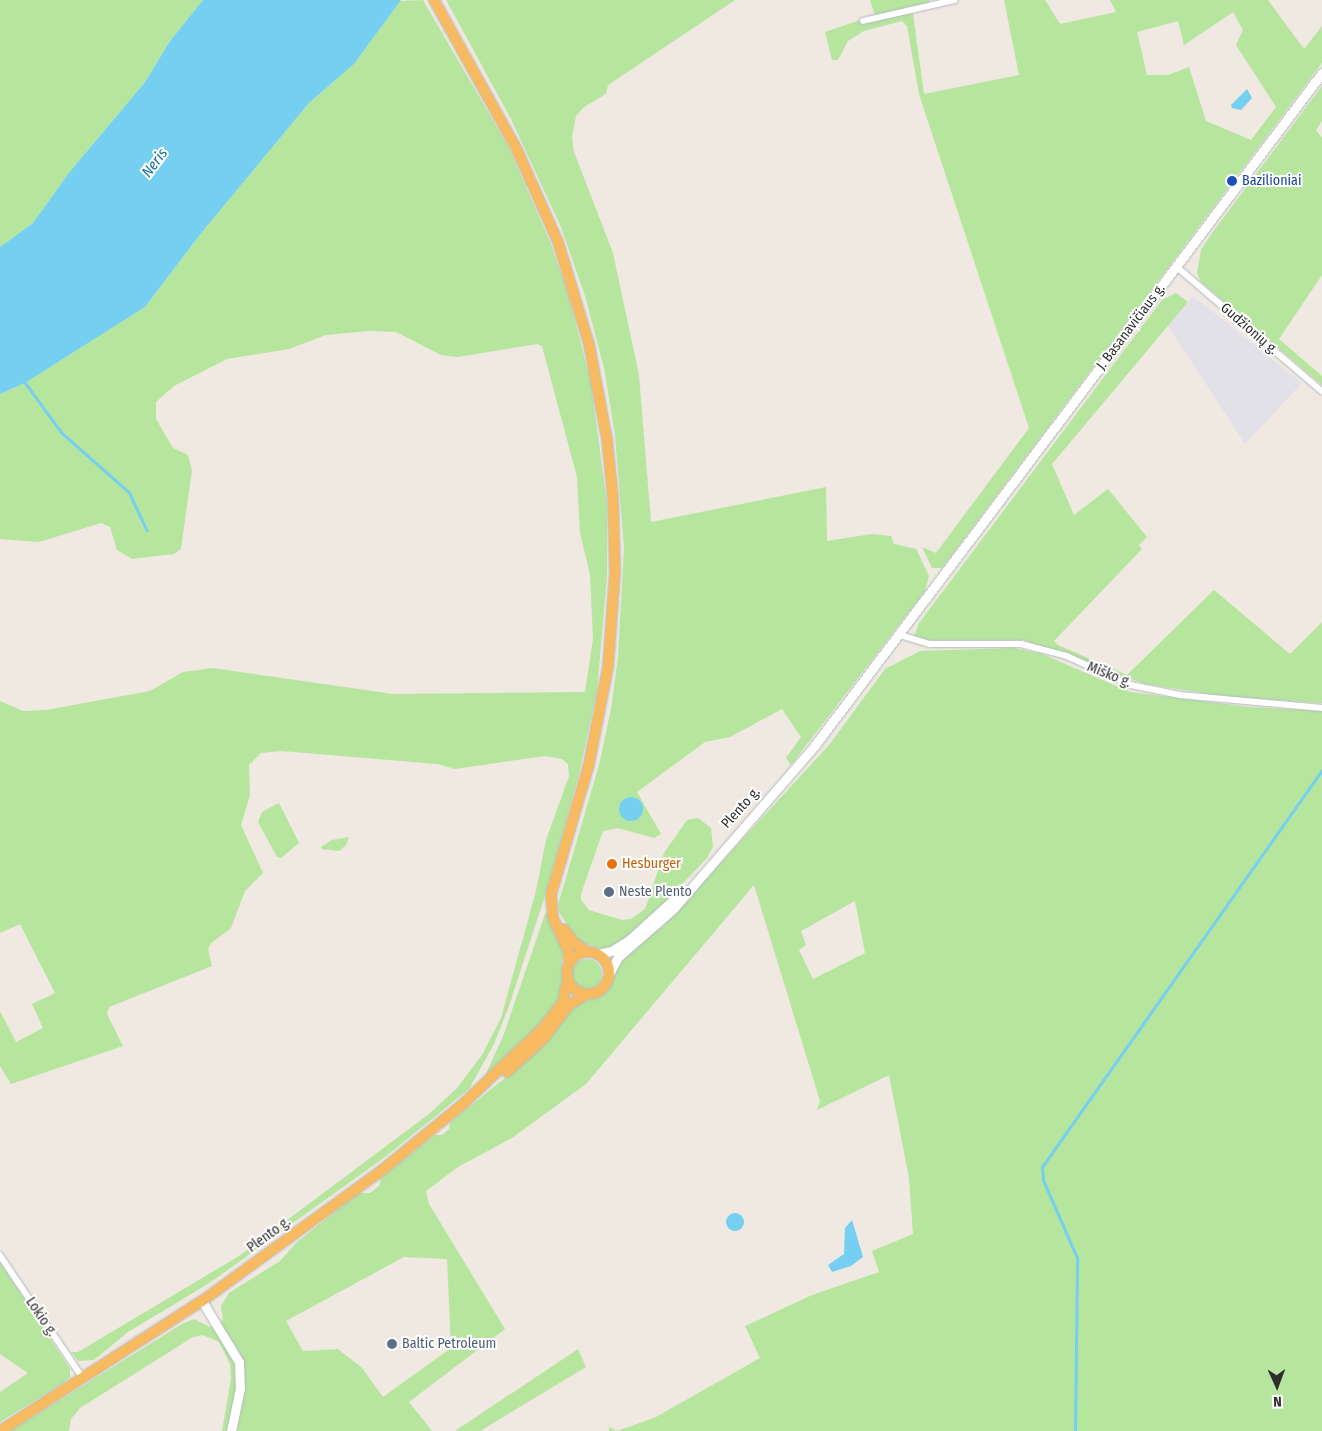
<!DOCTYPE html>
<meta charset="utf-8">
<style>
body{margin:0}
#map{position:relative;width:1322px;height:1431px;overflow:hidden;background:#efe9e1;font-family:"Fira Sans Condensed",sans-serif}
div>[style]{position:absolute}
.industrial>*{inset:0;background:#e3e1e8}
.green>*{inset:0;background:#b6e59e}
.round{border-radius:50%}
.water>*{inset:0;background:#75cff0}
.stream>*{height:2.5px;margin:-1.25px;padding:0 1.25px;transform-origin:1.25px;border-radius:1.25px;background:#75cff0}
.roads{filter:drop-shadow(0 0 1px #b4b7c1) drop-shadow(0 0 1px #b4b7c1)}
.minor>*{height:5.5px;margin:-2.75px;padding:0 2.75px;transform-origin:2.75px;border-radius:2.75px;background:#fff}
.secondary>*{height:9px;margin:-4.5px;padding:0 4.5px;transform-origin:4.5px;border-radius:4.5px;background:#fff}
.trunk>*{height:10px;margin:-5px;padding:0 5px;transform-origin:5px;border-radius:5px;background:#f8ba60}
.trunk>.ring{margin:-5px;padding:0;box-sizing:content-box;background:none;border:10px solid #f8ba60;border-radius:50%}
.dots>*{width:14px;height:14px;translate:-50% -50%;box-sizing:border-box;border:2px solid #fff;border-radius:50%}
span{translate:-50% -50%;white-space:nowrap;text-align:center;line-height:1.15;-webkit-text-stroke:4px #fff;paint-order:stroke}
.transit-label{font-size:14px;color:#164399}
.left{translate:0 -50%;text-align:left}
.street-label{font-size:14px;color:#2e2e2e}
.food-label{font-size:14px;color:#c56008}
.service-label{font-size:14px;color:#4e5e75}
.water-label{font-size:15px;color:#0d6fa3;font-style:italic}
.north{position:absolute;left:1252px;top:1361px;width:50px;height:50px;-webkit-text-stroke:4px #fff;paint-order:stroke;rotate:178deg;font-size:14px;font-weight:700;line-height:20px;text-align:center;color:#2e2e2e}
.north::after{content:'';display:block;margin:auto;width:18px;height:22px;background:#2e2e2e;clip-path:polygon(50% 0,100% 100%,50% 72%,0 100%)}
</style>
<div id="map">
<div class="industrial">
<i style="clip-path:polygon(1193px 296px,1302px 383px,1245px 444px,1168px 326px)"></i>
</div>
<div class="green">
<i style="clip-path:polygon(0 0,203px 0,170px 41px,145px 82px,68px 174px,33px 223px,0 247px)"></i>
<i style="clip-path:polygon(423px 0,509px 148px,551px 244px,569px 297px,591px 383px,607px 504px,607px 576px,597px 692px,579px 774px,546px 893px,509px 1006px,494px 1044px,469px 1089px,385px 1157px,211px 1282px,128px 1332px,94px 1360px,78px 1361px,71px 1352px,78px 1352px,239px 1256px,429px 1114px,457px 1088px,482px 1055px,501px 1018px,536px 891px,546px 840px,569px 776px,568px 764px,562px 759px,545px 756px,455px 769px,437px 764px,282px 751px,261px 753px,249px 765px,250px 795px,241px 825px,263px 873px,245px 891px,231px 928px,211px 943px,208px 949px,212px 966px,109px 1007px,107px 1014px,123px 1046px,11px 1084px,0 1066px,0 1011px,16px 1042px,43px 1028px,32px 1004px,55px 993px,20px 924px,0 933px,0 701px,23px 711px,46px 710px,150px 691px,183px 672px,213px 668px,393px 694px,585px 692px,593px 639px,590px 574px,580px 533px,577px 477px,542px 346px,537px 344px,457px 357px,441px 355px,396px 332px,369px 331px,326px 335px,289px 349px,227px 359px,174px 386px,156px 402px,156px 419px,173px 448px,188px 455px,192px 470px,181px 549px,174px 554px,132px 559px,117px 550px,110px 527px,101px 523px,39px 542px,0 539px,0 394px,25px 383px,145px 307px,202px 232px,309px 103px,354px 64px,400px 1px)"></i>
<i style="clip-path:polygon(446px 0,735px 0,608px 85px,606px 94px,584px 107px,576px 116px,572px 136px,574px 152px,613px 253px,639px 375px,651px 522px,826px 487px,827px 541px,872px 534px,891px 536px,894px 544px,916px 549px,929px 576px,925px 591px,791px 765px,786px 758px,801px 737px,782px 709px,730px 737px,705px 742px,637px 792px,661px 834px,654px 838px,618px 828px,603px 831px,581px 894px,581px 900px,589px 910px,622px 920px,631px 919px,645px 909px,664px 853px,687px 820px,698px 818px,711px 828px,713px 847px,707px 858px,658px 910px,616px 946px,602px 950px,579px 941px,560px 914px,558px 905px,599px 765px,611px 709px,618px 657px,624px 548px,615px 435px,604px 368px,585px 296px,561px 227px,511px 119px)"></i>
<i style="clip-path:polygon(evenodd,870px 0,929px 0,930px 4px,912px 7px,924px 94px,1019px 75px,1004px 0,1045px 0,1060px 24px,1116px 12px,1110px 0,1268px 0,1304px 49px,1322px 26px,1322px 63px,942px 568px,932px 568px,922px 547px,936px 553px,1029px 428px,919px 94px,907px 26px,902px 21px,864px 31px,848px 41px,838px 60px,832px 60px,825px 32px,875px 15px,870px 0,1233px 12px,1243px 30px,1236px 45px,1276px 107px,1251px 140px,1206px 121px,1189px 67px,1168px 75px,1147px 75px,1137px 32px,1178px 21px,1184px 45px,1233px 12px)"></i>
<i style="clip-path:polygon(1322px 86px,1322px 121px,1316px 130px,1322px 138px,1322px 275px,1279px 339px,1322px 376px,1322px 385px,1201px 282px,1197px 273px,1201px 250px,1212px 233px)"></i>
<i style="clip-path:polygon(1176px 293px,1188px 302px,1052px 464px,1074px 515px,1108px 489px,1147px 537px,1139px 545px,1142px 549px,1054px 641px,1058px 645px,1127px 675px,1214px 590px,1290px 654px,1322px 622px,1322px 703px,1230px 697px,1145px 684px,1024px 640px,927px 640px,914px 636px,919px 623px,1162px 300px)"></i>
<i style="clip-path:polygon(evenodd,1014px 648px,1042px 654px,1130px 692px,1249px 707px,1322px 711px,1322px 1431px,609px 1431px,609px 1427px,617px 1431px,656px 1417px,760px 1358px,745px 1326px,812px 1295px,879px 1272px,872px 1251px,913px 1234px,909px 1178px,889px 1075px,817px 1110px,820px 1101px,754px 885px,586px 1084px,512px 1138px,458px 1167px,426px 1191px,429px 1204px,505px 1329px,409px 1402px,432px 1431px,222px 1431px,231px 1379px,230px 1364px,219px 1342px,203px 1335px,193px 1337px,80px 1408px,71px 1419px,69px 1431px,10px 1431px,182px 1324px,194px 1319px,210px 1327px,223px 1320px,221px 1306px,229px 1293px,280px 1261px,297px 1242px,359px 1193px,370px 1193px,379px 1186px,381px 1178px,435px 1135px,442px 1135px,449px 1129px,450px 1122px,515px 1070px,576px 1004px,601px 996px,608px 990px,614px 969px,622px 957px,663px 926px,829px 745px,885px 669px,920px 651px,1014px 648px,855px 901px,865px 953px,813px 979px,799px 950px,806px 945px,801px 931px,855px 901px,1014px 648px,404px 1257px,447px 1259px,451px 1348px,383px 1397px,362px 1368px,338px 1349px,303px 1351px,286px 1321px,404px 1257px)"></i>
<i style="clip-path:polygon(279px 803px,299px 843px,281px 858px,277px 857px,258px 822px,262px 812px)"></i>
<i style="clip-path:polygon(349px 837px,346px 845px,339px 851px,322px 849px,321px 847px,332px 840px)"></i>
<i style="clip-path:polygon(546px 911px,563px 947px,561px 999px,532px 1035px,484px 1078px,504px 1034px)"></i>
<i class="round" style="left:572px;top:959px;width:30px;height:30px"></i>
<i style="clip-path:polygon(0 1262px,70px 1369px,70px 1377px,62px 1384px,0 1422px,0 1392px,28px 1373px,0 1354px)"></i>
<i style="clip-path:polygon(578px 1349px,586px 1367px,480px 1431px,455px 1431px)"></i>
</div>
<div class="water">
<i style="clip-path:polygon(203px 0,401px 0,354px 64px,309px 103px,202px 232px,145px 307px,25px 383px,0 394px,0 247px,33px 223px,68px 174px,145px 82px,170px 41px)"></i>
<i style="clip-path:polygon(1247px 89px,1252px 98px,1241px 110px,1232px 108px,1231px 105px)"></i>
<i class="round" style="left:619px;top:797px;width:24px;height:24px"></i>
<i class="round" style="left:726px;top:1213px;width:18px;height:18px"></i>
<i style="clip-path:polygon(852px 1220px,863px 1257px,851px 1266px,832px 1272px,828px 1265px,844px 1254px,845px 1228px)"></i>
</div>
<div class="stream">
<i style="left:24px;top:381px;width:64px;rotate:53.8deg"></i>
<i style="left:62px;top:433px;width:89px;rotate:41.4deg"></i>
<i style="left:129px;top:492px;width:42px;rotate:64.7deg"></i>
<i style="left:1075px;top:1431px;width:173px;rotate:-89.3deg"></i>
<i style="left:1077px;top:1258px;width:85px;rotate:-113.6deg"></i>
<i style="left:1043px;top:1180px;width:13px;rotate:-94deg"></i>
<i style="left:1042px;top:1167px;width:486px;rotate:-54.8deg"></i>
</div>
<div class="roads">
<div class="minor">
<i style="left:863px;top:21px;width:94px;rotate:-12.9deg"></i>
<i style="left:1176px;top:266px;width:192px;rotate:40.6deg"></i>
<i style="left:900px;top:635px;width:31px;rotate:17deg"></i>
<i style="left:930px;top:644px;width:91px"></i>
<i style="left:1021px;top:644px;width:48px;rotate:14.6deg"></i>
<i style="left:1067px;top:656px;width:70px;rotate:24.4deg"></i>
<i style="left:1131px;top:685px;width:50px;rotate:11.5deg"></i>
<i style="left:1180px;top:695px;width:143px;rotate:5.2deg"></i>
<i style="left:0;top:1255px;width:148px;rotate:56deg"></i>
</div>
<div class="secondary">
<i style="left:598px;top:954px;width:13px;rotate:-13deg"></i>
<i style="left:611px;top:951px;width:21px;rotate:-31deg"></i>
<i style="left:629px;top:940px;width:59px;rotate:-42.3deg"></i>
<i style="left:609px;top:974px;width:19px;rotate:-62deg"></i>
<i style="left:618px;top:957px;width:74px;rotate:-41.2deg"></i>
<i style="left:674px;top:908px;width:216px;rotate:-49.1deg"></i>
<i style="left:815px;top:745px;width:842px;rotate:-52.97deg"></i>
<i style="left:202px;top:1301px;width:71px;rotate:58.8deg"></i>
<i style="left:239px;top:1362px;width:26px;rotate:88deg"></i>
<i style="left:240px;top:1388px;width:44px;rotate:101.8deg"></i>
</div>
<div class="trunk">
<i style="left:434px;top:0;width:171px;rotate:61deg"></i>
<i style="left:517px;top:150px;width:101px;rotate:66deg"></i>
<i style="left:558px;top:242px;width:107px;rotate:73.1deg"></i>
<i style="left:589px;top:344px;width:97px;rotate:79.3deg"></i>
<i style="left:607px;top:439px;width:59px;rotate:84.2deg"></i>
<i style="left:613px;top:498px;width:74px;rotate:88.5deg"></i>
<i style="left:615px;top:572px;width:95px;rotate:94.2deg"></i>
<i style="left:608px;top:667px;width:99px;rotate:101.1deg"></i>
<i style="left:589px;top:764px;width:136px;rotate:106.2deg"></i>
<i style="left:551px;top:895px;width:23px;rotate:85deg"></i>
<i style="left:553px;top:918px;width:35px;rotate:65deg"></i>
<i style="left:568px;top:950px;width:12px;rotate:85deg"></i>
<i style="left:564px;top:929px;width:16px;rotate:55deg"></i>
<i style="left:573px;top:942px;width:18px;rotate:34deg"></i>
<i class="ring" style="left:567px;top:952px;width:32px;height:32px"></i>
<i style="left:507px;top:1072px;width:49px;rotate:-42.5deg"></i>
<i style="left:543px;top:1039px;width:43px;rotate:-52.6deg"></i>
<i style="left:569px;top:1005px;width:19px;rotate:-32deg"></i>
<i style="left:0;top:1431px;width:240px;rotate:-32.8deg"></i>
<i style="left:202px;top:1301px;width:221px;rotate:-36deg"></i>
<i style="left:381px;top:1171px;width:107px;rotate:-39.3deg"></i>
<i style="left:464px;top:1103px;width:108px;rotate:-43.5deg"></i>
<i style="left:542px;top:1029px;width:34px;rotate:-52deg"></i>
<i style="left:563px;top:1002px;width:21px;rotate:-79deg"></i>
</div>
</div>
<div class="dots">
<i style="left:1232px;top:181px;background:#1a4fb4"></i>
<i style="left:612px;top:864px;background:#e8710a"></i>
<i style="left:609px;top:892px;background:#5c6f8a"></i>
<i style="left:392px;top:1344px;background:#5c6f8a"></i>
</div>
<div class="transit-label">
<span class="left" style="left:1242px;top:181px">Bazilioniai</span>
</div>
<div class="street-label">
<span style="left:1131px;top:327px;rotate:-53deg">J. Basanavičiaus g.</span>
<span style="left:1249px;top:329px;rotate:41deg">Gudžionių g.</span>
<span style="left:1109px;top:675px;rotate:22deg">Miško g.</span>
<span style="left:741px;top:808px;rotate:-48deg">Plento g.</span>
<span style="left:269px;top:1235px;rotate:-36deg">Plento g.</span>
<span style="left:41px;top:1317px;rotate:56deg">Lokio g.</span>
</div>
<div class="food-label">
<span class="left" style="left:622px;top:864px">Hesburger</span>
</div>
<div class="service-label">
<span class="left" style="left:619px;top:892px">Neste Plento</span>
<span class="left" style="left:402px;top:1344px">Baltic Petroleum</span>
</div>
<div class="water-label">
<span style="left:155px;top:163px;rotate:-53deg">Neris</span>
</div>
<div class="north">N</div>
</div>
